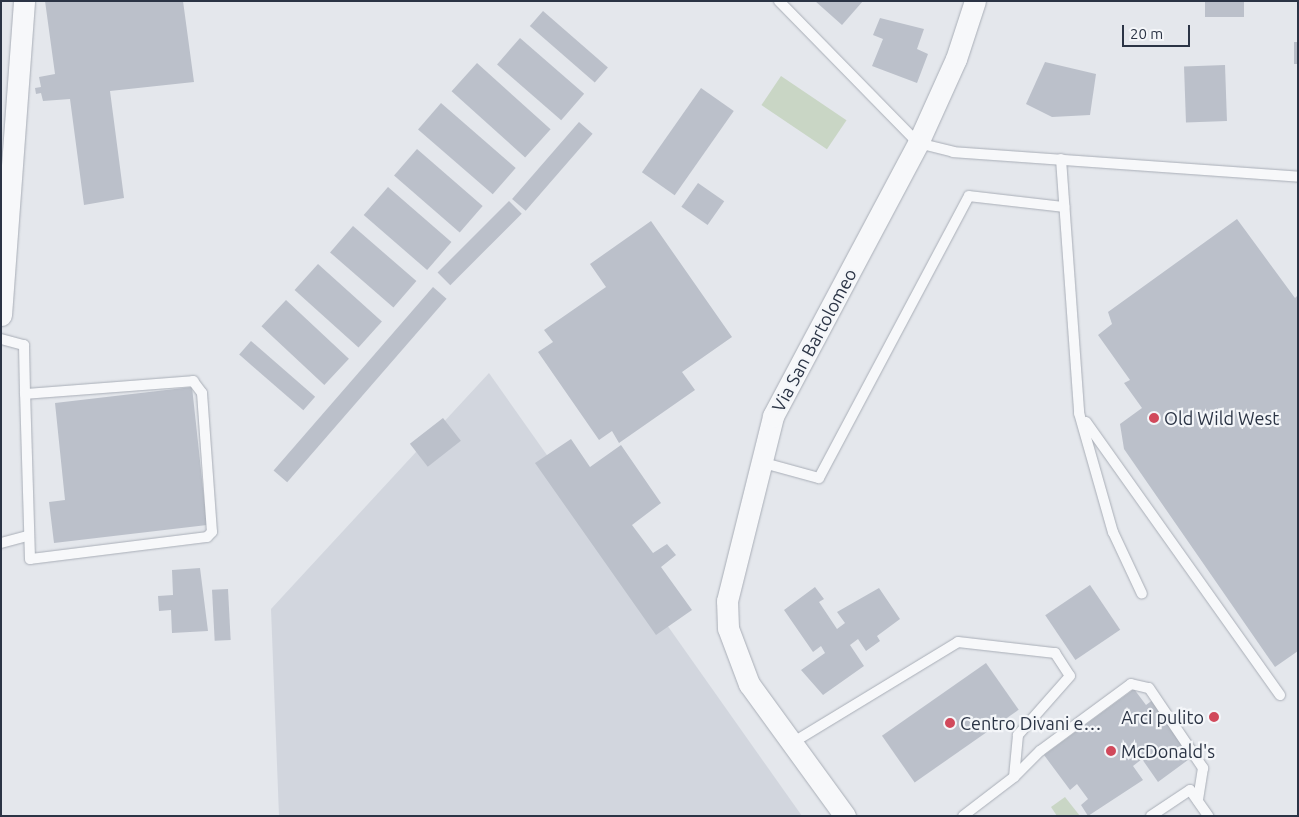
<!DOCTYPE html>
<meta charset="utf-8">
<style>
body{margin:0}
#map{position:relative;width:1299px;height:817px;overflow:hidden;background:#e4e7ec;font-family:Ubuntu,sans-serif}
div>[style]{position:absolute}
.built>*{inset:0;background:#d2d6de}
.green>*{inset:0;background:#c9d6c5;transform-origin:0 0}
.building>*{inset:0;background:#bbc0ca;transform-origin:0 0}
.roads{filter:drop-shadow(0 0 1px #a9aeb7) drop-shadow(0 0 1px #a9aeb7)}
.service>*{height:10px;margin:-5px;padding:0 5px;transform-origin:5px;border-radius:5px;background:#f7f8fa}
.minor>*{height:21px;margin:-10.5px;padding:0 10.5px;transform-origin:10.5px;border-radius:10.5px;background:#f7f8fa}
.dots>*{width:14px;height:14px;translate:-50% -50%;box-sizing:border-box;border:2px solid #f4f6f9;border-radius:50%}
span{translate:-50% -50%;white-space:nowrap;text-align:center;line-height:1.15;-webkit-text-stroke:4.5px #f4f6f9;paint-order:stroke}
.street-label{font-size:18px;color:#2b3445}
.poi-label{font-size:18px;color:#2b3445}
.left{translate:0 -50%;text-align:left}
.right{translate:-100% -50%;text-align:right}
.frame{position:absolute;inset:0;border:2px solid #2b3445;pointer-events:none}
.scale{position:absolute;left:1122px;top:25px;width:68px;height:22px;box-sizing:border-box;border:2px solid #2b3445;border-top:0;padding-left:6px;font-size:15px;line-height:18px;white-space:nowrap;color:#2b3445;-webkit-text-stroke:4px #f4f6f9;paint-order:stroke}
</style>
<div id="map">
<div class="built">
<i style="clip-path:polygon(489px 373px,802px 816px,279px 816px,271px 609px)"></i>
</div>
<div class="green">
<i style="left:781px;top:76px;width:79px;height:35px;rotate:34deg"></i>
<i style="clip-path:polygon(1065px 797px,1080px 816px,1057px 816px,1051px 807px)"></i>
</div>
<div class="building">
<i style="clip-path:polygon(45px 1px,183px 1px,194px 82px,110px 91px,124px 198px,84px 205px,70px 99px,43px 101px,41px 93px,36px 94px,35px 88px,41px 87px,39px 77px,55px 74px)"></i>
<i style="clip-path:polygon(815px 1px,863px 1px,842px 25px)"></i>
<i style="left:1205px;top:1px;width:39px;height:16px"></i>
<i style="left:543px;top:11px;width:86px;height:20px;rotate:41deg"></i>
<i style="clip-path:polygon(880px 18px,924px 29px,917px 49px,928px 54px,917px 83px,872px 66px,883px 39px,873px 35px)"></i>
<i style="left:520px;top:38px;width:85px;height:35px;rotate:41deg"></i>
<i style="left:1294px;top:42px;width:4px;height:22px"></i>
<i style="clip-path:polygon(1045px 62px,1096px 74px,1090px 115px,1052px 117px,1026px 104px)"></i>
<i style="left:477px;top:63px;width:99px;height:38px;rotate:42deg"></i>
<i style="left:1225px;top:65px;width:56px;height:41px;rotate:88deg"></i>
<i style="left:701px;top:88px;width:40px;height:103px;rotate:35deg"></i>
<i style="left:441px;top:103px;width:99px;height:35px;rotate:41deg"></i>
<i style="left:579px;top:122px;width:18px;height:102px;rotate:41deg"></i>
<i style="left:417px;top:149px;width:87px;height:35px;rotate:41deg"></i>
<i style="left:698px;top:183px;width:32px;height:29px;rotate:35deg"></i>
<i style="left:388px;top:187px;width:84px;height:37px;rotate:41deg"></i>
<i style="left:509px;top:201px;width:18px;height:101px;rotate:45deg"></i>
<i style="clip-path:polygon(1237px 219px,1295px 298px,1298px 295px,1298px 651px,1275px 667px,1124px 449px,1120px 424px,1142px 408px,1124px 383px,1130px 380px,1098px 335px,1112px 324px,1108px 312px)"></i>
<i style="clip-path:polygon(651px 221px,732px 337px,682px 372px,695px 390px,619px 443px,612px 431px,599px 440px,538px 352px,553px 342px,544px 330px,606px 287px,590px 264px)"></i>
<i style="left:353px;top:226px;width:84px;height:35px;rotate:41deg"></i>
<i style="left:318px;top:264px;width:86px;height:35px;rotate:42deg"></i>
<i style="left:433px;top:287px;width:18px;height:243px;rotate:41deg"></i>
<i style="left:286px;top:300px;width:86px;height:36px;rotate:43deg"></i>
<i style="left:251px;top:341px;width:85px;height:18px;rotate:41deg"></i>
<i style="clip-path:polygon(192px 387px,207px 525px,54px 543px,49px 502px,65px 500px,55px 403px)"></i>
<i style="left:443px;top:418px;width:29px;height:42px;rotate:52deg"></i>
<i style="clip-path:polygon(571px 439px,590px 467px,621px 445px,661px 503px,632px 525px,653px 553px,667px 544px,676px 555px,661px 567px,692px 610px,656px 635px,535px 463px)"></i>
<i style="clip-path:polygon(200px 568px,208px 631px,172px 633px,171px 610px,159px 611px,158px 596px,173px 595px,172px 570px)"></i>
<i style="left:1090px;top:585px;width:54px;height:54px;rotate:56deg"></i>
<i style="clip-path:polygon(815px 587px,824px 599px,819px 602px,837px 629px,845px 623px,837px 612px,879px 588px,900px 619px,877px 636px,880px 641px,866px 651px,858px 639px,850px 645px,864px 666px,823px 695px,801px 670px,825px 653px,821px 646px,813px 652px,784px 610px)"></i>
<i style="left:228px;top:589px;width:51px;height:16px;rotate:87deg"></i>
<i style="left:986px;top:663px;width:57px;height:127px;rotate:55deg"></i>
<i style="clip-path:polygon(1134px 689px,1146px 705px,1154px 699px,1192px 757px,1158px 782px,1142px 759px,1133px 766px,1143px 780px,1088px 816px,1081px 805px,1088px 799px,1077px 784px,1070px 790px,1044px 755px)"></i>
</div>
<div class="roads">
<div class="service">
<i style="left:779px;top:1px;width:199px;rotate:45.6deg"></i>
<i style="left:918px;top:143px;width:36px;rotate:14deg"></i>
<i style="left:953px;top:152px;width:346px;rotate:4.1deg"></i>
<i style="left:1061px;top:159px;width:255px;rotate:85.9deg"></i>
<i style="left:1079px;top:413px;width:124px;rotate:74.1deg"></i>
<i style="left:1113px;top:532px;width:68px;rotate:64.9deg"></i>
<i style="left:1px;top:339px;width:24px;rotate:15deg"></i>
<i style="left:24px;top:345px;width:49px;rotate:88.8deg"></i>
<i style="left:193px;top:381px;width:15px;rotate:53deg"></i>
<i style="left:202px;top:393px;width:139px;rotate:85.9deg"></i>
<i style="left:212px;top:532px;width:7px;rotate:135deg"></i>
<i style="left:207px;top:537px;width:178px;rotate:172.9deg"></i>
<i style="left:30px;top:559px;width:165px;rotate:-91.7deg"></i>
<i style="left:25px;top:394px;width:169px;rotate:-4.4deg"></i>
<i style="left:1086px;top:422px;width:335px;rotate:54.6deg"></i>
<i style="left:760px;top:462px;width:61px;rotate:15.2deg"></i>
<i style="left:819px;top:478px;width:319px;rotate:-62deg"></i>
<i style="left:969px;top:196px;width:96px;rotate:6.6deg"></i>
<i style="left:1px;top:543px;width:28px;rotate:-15deg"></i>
<i style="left:792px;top:743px;width:194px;rotate:-31.3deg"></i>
<i style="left:958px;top:642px;width:98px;rotate:6.5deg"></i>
<i style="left:1055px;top:653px;width:27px;rotate:57deg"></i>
<i style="left:1070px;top:676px;width:79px;rotate:131.4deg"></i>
<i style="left:1018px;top:735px;width:42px;rotate:95.4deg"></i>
<i style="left:1014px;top:777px;width:64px;rotate:142.6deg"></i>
<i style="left:1014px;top:777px;width:37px;rotate:-45deg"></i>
<i style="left:1040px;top:751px;width:113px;rotate:-36.4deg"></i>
<i style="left:1131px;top:684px;width:18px;rotate:13deg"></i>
<i style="left:1149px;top:688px;width:97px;rotate:56deg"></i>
<i style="left:1203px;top:768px;width:33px;rotate:99deg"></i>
<i style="left:1151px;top:816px;width:47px;rotate:-33.7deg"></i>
<i style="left:1190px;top:790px;width:32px;rotate:55deg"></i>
</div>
<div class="minor">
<i style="left:1px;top:315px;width:315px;rotate:-85.8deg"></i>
<i style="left:845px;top:816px;width:163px;rotate:-126deg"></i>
<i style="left:749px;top:684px;width:60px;rotate:-110.6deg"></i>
<i style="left:728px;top:628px;width:27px;rotate:-92deg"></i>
<i style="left:727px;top:601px;width:191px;rotate:-76deg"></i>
<i style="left:773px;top:416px;width:309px;rotate:-62deg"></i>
<i style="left:918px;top:143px;width:92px;rotate:-65.7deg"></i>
<i style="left:956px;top:59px;width:61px;rotate:-71.9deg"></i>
</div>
</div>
<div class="dots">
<i style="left:1154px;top:418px;background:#d1495b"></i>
<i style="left:1214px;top:717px;background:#d1495b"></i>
<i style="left:950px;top:723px;background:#d1495b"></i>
<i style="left:1111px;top:751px;background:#d1495b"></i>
</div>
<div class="street-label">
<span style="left:814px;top:340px;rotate:-62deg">Via San Bartolomeo</span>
</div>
<div class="poi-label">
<span class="left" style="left:1164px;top:418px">Old Wild West</span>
<span class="right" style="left:1204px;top:717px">Arci pulito</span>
<span class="left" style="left:960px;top:723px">Centro Divani e…</span>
<span class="left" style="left:1121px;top:751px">McDonald's</span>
</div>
<div class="frame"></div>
<div class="scale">20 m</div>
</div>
